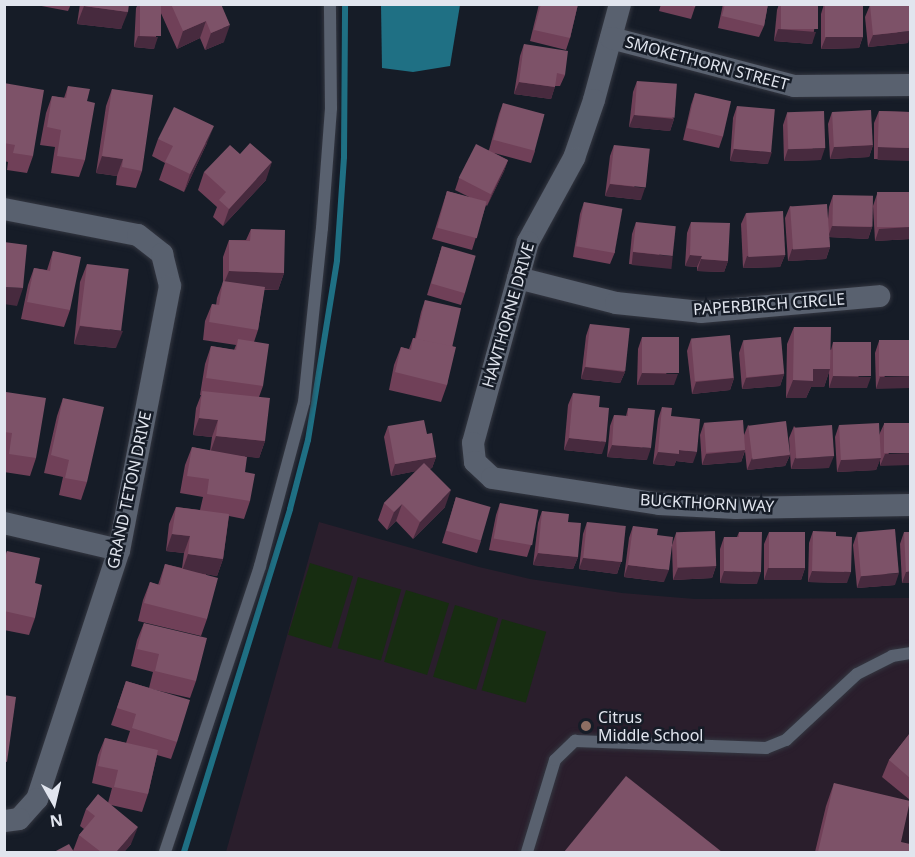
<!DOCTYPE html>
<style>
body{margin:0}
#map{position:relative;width:915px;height:857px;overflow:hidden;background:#161c27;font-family:"Noto Sans",sans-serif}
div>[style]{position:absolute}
.education>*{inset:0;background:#2a1e2c}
.green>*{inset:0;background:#172d11;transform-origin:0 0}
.water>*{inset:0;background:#1f7084}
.stream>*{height:6px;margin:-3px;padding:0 3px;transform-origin:3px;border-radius:3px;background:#1f7084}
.roads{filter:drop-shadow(0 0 2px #343741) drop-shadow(0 0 2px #343741)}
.lane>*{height:12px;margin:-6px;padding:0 6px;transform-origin:6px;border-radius:6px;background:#59616f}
.street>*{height:22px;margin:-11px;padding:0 11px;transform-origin:11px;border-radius:11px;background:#59616f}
.wall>*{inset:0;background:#704058}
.shaded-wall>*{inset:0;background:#472a3e;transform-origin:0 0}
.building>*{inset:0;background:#7d5268;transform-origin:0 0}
.dots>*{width:16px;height:16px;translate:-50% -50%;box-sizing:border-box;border:3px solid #161c27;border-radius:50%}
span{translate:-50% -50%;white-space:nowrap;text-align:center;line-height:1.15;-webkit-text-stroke:5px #161c27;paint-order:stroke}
.street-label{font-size:16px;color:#e1e5ee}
.poi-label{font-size:16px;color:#e1e5ee}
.left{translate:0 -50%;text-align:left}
.frame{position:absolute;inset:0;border:6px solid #e1e5ee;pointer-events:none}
.north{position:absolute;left:24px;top:773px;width:60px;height:60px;-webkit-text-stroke:4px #161c27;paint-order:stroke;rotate:172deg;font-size:16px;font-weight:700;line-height:24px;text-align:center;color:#e1e5ee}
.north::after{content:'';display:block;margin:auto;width:21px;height:27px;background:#e1e5ee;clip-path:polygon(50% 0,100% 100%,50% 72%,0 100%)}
</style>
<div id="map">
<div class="education">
<i style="clip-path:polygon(319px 522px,479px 567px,530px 579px,622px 593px,695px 599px,910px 598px,910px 852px,226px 852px)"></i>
</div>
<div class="green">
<i style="left:310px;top:563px;width:45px;height:75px;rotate:17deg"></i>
<i style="left:358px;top:577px;width:45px;height:74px;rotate:16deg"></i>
<i style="left:406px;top:590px;width:45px;height:75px;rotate:17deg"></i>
<i style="left:455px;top:605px;width:45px;height:75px;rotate:17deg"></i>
<i style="left:502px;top:619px;width:46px;height:74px;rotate:16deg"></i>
</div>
<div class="water">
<i style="clip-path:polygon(381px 5px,460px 5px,450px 66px,413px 72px,382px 68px)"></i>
</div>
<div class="stream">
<i style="left:184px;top:852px;width:359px;rotate:-72.8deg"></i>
<i style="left:290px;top:509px;width:71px;rotate:-75.4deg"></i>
<i style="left:308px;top:440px;width:182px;rotate:-80.8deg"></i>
<i style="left:337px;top:260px;width:103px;rotate:-86.1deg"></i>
<i style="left:344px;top:157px;width:153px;rotate:-89.6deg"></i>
</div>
<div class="roads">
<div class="lane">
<i style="left:165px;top:852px;width:301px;rotate:-71.6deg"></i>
<i style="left:260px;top:566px;width:170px;rotate:-75deg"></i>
<i style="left:304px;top:402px;width:175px;rotate:-84.1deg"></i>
<i style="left:322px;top:228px;width:120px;rotate:-85.7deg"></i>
<i style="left:331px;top:108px;width:104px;rotate:-90.6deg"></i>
<i style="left:527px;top:852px;width:96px;rotate:-73.1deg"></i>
<i style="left:555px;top:760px;width:28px;rotate:-44deg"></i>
<i style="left:575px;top:741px;width:191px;rotate:2.1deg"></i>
<i style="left:766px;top:748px;width:22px;rotate:-22deg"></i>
<i style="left:786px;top:740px;width:97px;rotate:-42.9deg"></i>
<i style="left:857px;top:674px;width:39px;rotate:-27deg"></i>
<i style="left:892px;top:656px;width:18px;rotate:-9deg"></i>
</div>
<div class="street">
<i style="left:620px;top:4px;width:99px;rotate:105.2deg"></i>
<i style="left:594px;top:100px;width:61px;rotate:109deg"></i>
<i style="left:574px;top:158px;width:96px;rotate:118.7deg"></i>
<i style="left:528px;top:242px;width:208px;rotate:105.3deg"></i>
<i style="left:473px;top:443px;width:19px;rotate:84deg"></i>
<i style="left:475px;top:462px;width:23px;rotate:43deg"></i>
<i style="left:492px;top:478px;width:169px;rotate:8.8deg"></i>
<i style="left:659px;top:504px;width:77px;rotate:3deg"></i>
<i style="left:736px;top:508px;width:174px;rotate:-1deg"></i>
<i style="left:611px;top:38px;width:189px;rotate:14.7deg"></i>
<i style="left:794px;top:86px;width:116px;rotate:-0.5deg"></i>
<i style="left:4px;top:209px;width:136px;rotate:11deg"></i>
<i style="left:138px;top:235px;width:31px;rotate:38deg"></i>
<i style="left:162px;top:254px;width:33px;rotate:76deg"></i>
<i style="left:170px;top:286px;width:269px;rotate:100.9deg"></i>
<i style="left:119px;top:550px;width:262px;rotate:108.2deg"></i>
<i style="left:37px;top:799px;width:27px;rotate:132deg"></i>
<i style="left:19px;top:819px;width:15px;rotate:172deg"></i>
<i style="left:518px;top:278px;width:101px;rotate:14.3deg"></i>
<i style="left:616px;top:303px;width:85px;rotate:6deg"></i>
<i style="left:701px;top:312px;width:179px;rotate:-5.1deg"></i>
<i style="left:4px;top:523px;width:118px;rotate:13.2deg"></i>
</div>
</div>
<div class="wall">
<i style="clip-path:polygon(31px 4px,71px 4px,68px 11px)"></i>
<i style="clip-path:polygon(80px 4px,129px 4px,121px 29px,77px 24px)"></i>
<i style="clip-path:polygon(138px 4px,221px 4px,224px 42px,205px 50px,200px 38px,177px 49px,160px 11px,154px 49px,134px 47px,136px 8px)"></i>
<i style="clip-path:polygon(539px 4px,578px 4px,570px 38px,566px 50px,530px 41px)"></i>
<i style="clip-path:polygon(661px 4px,696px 4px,691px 19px,659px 11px)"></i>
<i style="clip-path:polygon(723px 4px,768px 4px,764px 26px,759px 37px,718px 28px)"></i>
<i style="clip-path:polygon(779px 4px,818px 4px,812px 44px,774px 41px,777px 10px)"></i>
<i style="clip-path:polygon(824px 4px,863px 4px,863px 36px,859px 48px,821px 49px,821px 14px)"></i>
<i style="clip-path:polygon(870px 5px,908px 43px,868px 47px,865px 17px)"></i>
<i style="clip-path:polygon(524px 44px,565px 75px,560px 86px,555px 86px,551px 99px,514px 94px,520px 56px)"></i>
<i style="clip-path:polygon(637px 81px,674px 119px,670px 131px,629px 127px,633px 92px)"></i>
<i style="clip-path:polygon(4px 83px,33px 156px,27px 173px,7px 170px,8px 162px,4px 161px)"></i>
<i style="clip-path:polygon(68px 86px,87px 101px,85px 160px,79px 177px,51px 173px,55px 147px,40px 145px,46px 113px,52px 96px,64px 98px)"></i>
<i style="clip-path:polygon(112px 89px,142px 171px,136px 188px,116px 185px,117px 176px,96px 173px,106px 106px)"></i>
<i style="clip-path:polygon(695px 93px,723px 136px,719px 148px,683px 140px,691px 105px)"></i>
<i style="clip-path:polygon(503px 103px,535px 151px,531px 163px,494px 153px,508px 160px,504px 171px,487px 206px,486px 205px,472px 250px,432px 239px,447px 191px,471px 198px,455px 190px,459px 178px,489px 150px,499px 114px)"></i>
<i style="clip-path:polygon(737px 106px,768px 164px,730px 161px,733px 118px)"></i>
<i style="clip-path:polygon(879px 111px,910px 112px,910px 160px,874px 159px,874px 123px)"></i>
<i style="clip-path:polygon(832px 112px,873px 145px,869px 157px,830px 159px,828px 124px)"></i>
<i style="clip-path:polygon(787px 113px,821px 160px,784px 161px,783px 125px)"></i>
<i style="clip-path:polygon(158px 139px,207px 143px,184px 192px,159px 180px,165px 163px,152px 156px)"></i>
<i style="clip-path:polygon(614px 145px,641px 200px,605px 196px,610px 156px)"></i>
<i style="clip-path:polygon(204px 172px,266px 180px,223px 226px,213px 217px,217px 207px,198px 190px)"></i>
<i style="clip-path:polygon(910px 192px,910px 239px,875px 241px,873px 206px,877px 194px)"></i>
<i style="clip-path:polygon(833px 195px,872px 227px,868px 239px,829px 237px,830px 247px,826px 259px,788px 261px,785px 218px,790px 206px,828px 219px,829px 207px)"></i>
<i style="clip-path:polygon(584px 202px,615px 252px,610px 264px,573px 257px,580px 214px)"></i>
<i style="clip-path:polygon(746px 213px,785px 255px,780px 267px,743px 268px,741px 224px)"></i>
<i style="clip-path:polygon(636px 222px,669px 268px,629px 264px,632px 234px)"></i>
<i style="clip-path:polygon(691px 222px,728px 261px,724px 272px,697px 271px,697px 267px,685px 266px,687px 233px)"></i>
<i style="clip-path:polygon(251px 229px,284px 273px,278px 290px,264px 290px,258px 330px,254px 342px,263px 386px,259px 397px,265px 441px,259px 458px,245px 456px,245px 472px,250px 501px,244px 519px,229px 516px,223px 559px,217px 576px,206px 574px,207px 619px,201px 636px,138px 621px,143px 600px,150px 582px,158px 585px,165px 564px,182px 568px,184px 553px,166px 551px,169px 524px,176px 507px,200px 510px,203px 497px,180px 493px,185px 465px,192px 447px,210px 451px,212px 437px,193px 435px,196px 408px,201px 395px,200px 395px,205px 364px,211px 346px,234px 350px,236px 345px,203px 340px,205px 321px,212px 304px,216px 305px,217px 298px,223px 282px,223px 257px,229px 240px,246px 240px)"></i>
<i style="clip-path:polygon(442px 246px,465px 293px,461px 305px,427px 295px)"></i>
<i style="clip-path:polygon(53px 251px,70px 310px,64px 327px,21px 319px,28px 285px,34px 268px,47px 270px)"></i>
<i style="clip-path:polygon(87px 264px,116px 348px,74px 344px,80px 282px)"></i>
<i style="clip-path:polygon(425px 300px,453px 347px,447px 385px,441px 402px,389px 390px,394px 365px,401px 347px,409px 349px,413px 338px,415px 338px,421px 312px)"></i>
<i style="clip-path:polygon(590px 324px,625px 372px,620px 383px,581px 379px,586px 336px)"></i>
<i style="clip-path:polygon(794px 327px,831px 350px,833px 342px,867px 388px,829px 388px,829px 372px,824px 387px,811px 387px,806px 398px,786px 398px,787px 344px)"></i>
<i style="clip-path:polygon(642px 337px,674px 385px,637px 385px,638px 349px)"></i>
<i style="clip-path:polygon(691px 339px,734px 378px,730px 390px,692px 394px,687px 351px)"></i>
<i style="clip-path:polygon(910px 340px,876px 389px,875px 353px,879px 341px)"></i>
<i style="clip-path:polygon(743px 341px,784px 374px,780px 386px,742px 389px,739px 353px)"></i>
<i style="clip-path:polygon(6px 392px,36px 458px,30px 476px,4px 472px,4px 458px,6px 451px,4px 451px,4px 395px)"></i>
<i style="clip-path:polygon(573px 393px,599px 407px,602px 454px,564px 450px,568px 405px)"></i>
<i style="clip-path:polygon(63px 398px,87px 482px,81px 500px,59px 495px,63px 477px,44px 473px,57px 416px)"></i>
<i style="clip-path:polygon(662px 407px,671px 416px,693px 463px,676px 461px,674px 466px,653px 464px,658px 419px)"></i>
<i style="clip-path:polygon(628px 408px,647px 460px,607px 457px,610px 426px,614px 415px,626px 416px)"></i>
<i style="clip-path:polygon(704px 423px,744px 435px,748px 425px,790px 455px,785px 466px,747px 470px,745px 451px,741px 462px,702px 465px,700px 435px)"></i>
<i style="clip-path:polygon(910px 423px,880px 466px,880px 459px,876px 470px,837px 472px,835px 437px,839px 425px,879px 435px,884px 424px)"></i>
<i style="clip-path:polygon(388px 426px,427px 434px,436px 457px,432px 468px,429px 469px,445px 507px,413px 539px,396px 521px,387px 530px,378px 520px,384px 503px,416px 471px,391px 476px,384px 437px)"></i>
<i style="clip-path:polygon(794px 426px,829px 468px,791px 469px,789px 438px)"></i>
<i style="clip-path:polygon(456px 497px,481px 541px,477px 553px,442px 543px)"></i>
<i style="clip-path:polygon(500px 503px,531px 545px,527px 557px,489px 550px,496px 515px)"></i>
<i style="clip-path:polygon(542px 511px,568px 522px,578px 557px,573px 569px,533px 565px,538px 523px)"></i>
<i style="clip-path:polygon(587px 522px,621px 562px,617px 574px,579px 569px,583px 534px)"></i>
<i style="clip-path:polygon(633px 526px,657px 535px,664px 582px,624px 577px,629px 538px)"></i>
<i style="clip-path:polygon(813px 531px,836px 536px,847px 583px,808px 582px,809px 543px)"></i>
<i style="clip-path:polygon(739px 532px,757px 584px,720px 583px,720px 549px,724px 537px,737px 537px)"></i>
<i style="clip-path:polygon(769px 532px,805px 568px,801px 580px,764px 580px,764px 544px)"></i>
<i style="clip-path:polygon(904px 532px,910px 532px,910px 583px,902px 583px,900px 544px)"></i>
<i style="clip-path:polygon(676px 533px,716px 566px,712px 578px,673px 580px,672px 545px)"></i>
<i style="clip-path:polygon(857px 533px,895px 585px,857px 588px,853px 545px)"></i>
<i style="clip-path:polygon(7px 551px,35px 583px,35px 618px,29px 635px,4px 630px,4px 559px)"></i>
<i style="clip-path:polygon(144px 623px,196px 681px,190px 698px,151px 689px,177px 742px,171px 759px,157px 755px,148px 794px,142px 812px,111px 805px,131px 844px,124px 852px,54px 852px,73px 851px,79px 835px,84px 829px,80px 826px,86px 809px,108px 803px,112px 788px,92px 783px,98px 755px,105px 738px,126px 743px,130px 731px,111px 725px,126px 681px,149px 688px,153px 672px,131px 666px,137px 640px)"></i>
<i style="clip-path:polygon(910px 733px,910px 800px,882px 777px,889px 760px)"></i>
<i style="clip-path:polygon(834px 783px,901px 842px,910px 852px,815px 852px,826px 806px)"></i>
</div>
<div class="shaded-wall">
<i style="clip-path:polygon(84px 6px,128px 12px,121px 29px,77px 24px)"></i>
<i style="clip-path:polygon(206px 21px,200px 38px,177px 49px,183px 31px)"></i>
<i style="clip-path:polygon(230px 25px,224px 42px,205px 50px,211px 33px)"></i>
<i style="clip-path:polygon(778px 29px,816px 32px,812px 44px,774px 41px)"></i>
<i style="clip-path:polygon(910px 31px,910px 36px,908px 43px,868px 47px,873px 35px)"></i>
<i style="clip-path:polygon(138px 36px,158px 37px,154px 49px,134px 47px)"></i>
<i style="clip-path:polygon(863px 36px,859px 48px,821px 49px,826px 37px)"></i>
<i style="clip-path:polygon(519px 82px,555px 87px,551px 99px,514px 94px)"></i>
<i style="clip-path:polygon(634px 115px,674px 119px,670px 131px,629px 127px)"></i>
<i style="clip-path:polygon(214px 126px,207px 143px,184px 192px,190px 174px)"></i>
<i style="clip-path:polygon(873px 145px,869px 157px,830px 159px,834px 147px)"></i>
<i style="left:878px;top:147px;width:32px;height:13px;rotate:2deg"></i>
<i style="clip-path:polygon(825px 148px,821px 160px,784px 161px,788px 149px)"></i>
<i style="clip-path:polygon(734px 149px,772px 152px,768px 164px,730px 161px)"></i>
<i style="clip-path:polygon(102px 156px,123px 159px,117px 176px,96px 173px)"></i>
<i style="clip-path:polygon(508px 160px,504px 171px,487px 206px,492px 194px)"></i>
<i style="clip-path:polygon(272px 162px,266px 180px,223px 226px,229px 209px)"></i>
<i style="clip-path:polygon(610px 184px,645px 188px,641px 200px,605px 196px)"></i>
<i style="clip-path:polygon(832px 226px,872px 227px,868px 239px,828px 237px)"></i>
<i style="clip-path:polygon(910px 227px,910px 239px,875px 241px,879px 229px)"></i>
<i style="clip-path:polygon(830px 247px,826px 259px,788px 261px,792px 249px)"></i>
<i style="left:633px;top:252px;width:40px;height:13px;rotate:6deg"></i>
<i style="clip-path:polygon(690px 255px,702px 256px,697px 267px,685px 266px)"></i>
<i style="clip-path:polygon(785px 255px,780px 267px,743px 268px,747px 256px)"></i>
<i style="clip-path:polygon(701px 259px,728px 261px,724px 272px,697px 271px)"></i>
<i style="clip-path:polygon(229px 271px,284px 273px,278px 290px,222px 288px)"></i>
<i style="clip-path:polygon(4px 287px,23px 288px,17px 306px,4px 304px)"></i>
<i style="clip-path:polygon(80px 326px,123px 331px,116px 348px,74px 344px)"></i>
<i style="clip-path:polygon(585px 367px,625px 372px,620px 383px,581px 379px)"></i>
<i style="clip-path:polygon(813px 369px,830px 369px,824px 387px,811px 387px,806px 398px,786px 398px,793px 380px)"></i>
<i style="clip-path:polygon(642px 373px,678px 374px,674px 385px,637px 385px)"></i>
<i style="clip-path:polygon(784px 374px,780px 386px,742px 389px,746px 378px)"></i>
<i style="clip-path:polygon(833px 376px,871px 377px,867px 388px,829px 388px)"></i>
<i style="clip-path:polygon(910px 376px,910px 388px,876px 389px,880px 377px)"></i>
<i style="clip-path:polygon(734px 378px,730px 390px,692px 394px,696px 382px)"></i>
<i style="clip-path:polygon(199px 418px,218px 420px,212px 437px,193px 435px)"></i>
<i style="clip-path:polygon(216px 436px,265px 441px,259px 458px,210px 453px)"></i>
<i style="clip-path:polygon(569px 438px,606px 442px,602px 454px,564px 450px)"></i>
<i style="clip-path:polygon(612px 445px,651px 448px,647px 460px,607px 457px)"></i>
<i style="clip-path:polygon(679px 450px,697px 452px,693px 463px,676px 461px,674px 466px,653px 464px,658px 452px)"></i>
<i style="clip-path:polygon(745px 450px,741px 462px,702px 465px,706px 454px)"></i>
<i style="clip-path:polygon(910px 453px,910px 465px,880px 466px,885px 454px)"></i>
<i style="clip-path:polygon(790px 455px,785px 466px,747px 470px,752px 458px)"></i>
<i style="clip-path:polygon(834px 456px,829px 468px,791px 469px,795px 458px)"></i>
<i style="clip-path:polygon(436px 457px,432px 468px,391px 476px,395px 464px)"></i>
<i style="clip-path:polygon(881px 458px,876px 470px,837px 472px,841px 460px)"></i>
<i style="clip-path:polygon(451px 490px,445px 507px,413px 539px,420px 522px)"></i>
<i style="clip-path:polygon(402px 504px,396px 521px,387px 530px,394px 512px)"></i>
<i style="clip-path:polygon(172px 534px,190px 536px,184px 553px,166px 551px)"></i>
<i style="clip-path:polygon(538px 553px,578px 557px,573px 569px,533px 565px)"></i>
<i style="clip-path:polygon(188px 554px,223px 559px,217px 576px,182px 571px)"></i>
<i style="clip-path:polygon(583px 558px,621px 562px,617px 574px,579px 569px)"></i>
<i style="clip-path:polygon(628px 565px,669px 570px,664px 582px,624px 577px)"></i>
<i style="clip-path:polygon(716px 566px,712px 578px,673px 580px,678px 568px)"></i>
<i style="clip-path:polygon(768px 568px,805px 568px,801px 580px,764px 580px)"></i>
<i style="clip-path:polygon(724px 571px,761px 572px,757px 584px,720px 583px)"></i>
<i style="clip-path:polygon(812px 571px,851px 572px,847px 583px,808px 582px)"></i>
<i style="clip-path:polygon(910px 571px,910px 583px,902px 583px,906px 572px)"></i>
<i style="clip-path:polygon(899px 573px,895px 585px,857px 588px,861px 576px)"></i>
<i style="clip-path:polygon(138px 827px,131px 844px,124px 852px,116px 852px)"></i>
</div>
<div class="building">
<i style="clip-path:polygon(84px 4px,129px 4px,128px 12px,84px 6px)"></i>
<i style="left:140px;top:4px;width:21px;height:32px"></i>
<i style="clip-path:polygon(171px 4px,221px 4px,230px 25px,211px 33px,206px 21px,183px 31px)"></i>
<i style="clip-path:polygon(541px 4px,578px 4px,570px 38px,534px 30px)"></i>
<i style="clip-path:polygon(685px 4px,696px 4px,695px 7px)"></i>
<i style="clip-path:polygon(725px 4px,768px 4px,764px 26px,722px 16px)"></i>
<i style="left:781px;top:4px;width:37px;height:25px"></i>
<i style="left:825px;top:4px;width:38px;height:33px"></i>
<i style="clip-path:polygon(876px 4px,909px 4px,910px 31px,873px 35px,870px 5px)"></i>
<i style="clip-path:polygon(524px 44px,568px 51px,565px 75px,557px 73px,555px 87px,519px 82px)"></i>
<i style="left:637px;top:81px;width:40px;height:34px;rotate:4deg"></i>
<i style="clip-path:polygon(4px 83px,44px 90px,33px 156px,13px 153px,15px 145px,4px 143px)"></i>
<i style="clip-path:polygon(68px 86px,90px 89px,87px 101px,95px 103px,85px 160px,57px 156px,61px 130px,47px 127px,52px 96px,66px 98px)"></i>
<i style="clip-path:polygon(112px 89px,153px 95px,142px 171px,122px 167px,123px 159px,102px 156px)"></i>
<i style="left:695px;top:93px;width:37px;height:36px;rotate:13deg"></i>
<i style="left:503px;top:103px;width:43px;height:38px;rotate:15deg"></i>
<i style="left:737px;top:106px;width:38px;height:43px;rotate:5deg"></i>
<i style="clip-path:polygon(174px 107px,214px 126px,190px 174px,165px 162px,173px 146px,158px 139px)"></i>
<i style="left:871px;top:110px;width:35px;height:39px;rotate:87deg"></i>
<i style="left:824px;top:111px;width:37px;height:37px;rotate:88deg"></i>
<i style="left:879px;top:111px;width:31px;height:36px;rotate:2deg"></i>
<i style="clip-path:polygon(250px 143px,272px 162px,229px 209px,219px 200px,226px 192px,204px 172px,230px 145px,240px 154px)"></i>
<i style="left:476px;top:144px;width:36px;height:38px;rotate:27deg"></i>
<i style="left:614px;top:145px;width:36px;height:39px;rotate:6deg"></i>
<i style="left:447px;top:191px;width:41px;height:38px;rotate:15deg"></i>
<i style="left:910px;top:192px;width:35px;height:33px;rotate:90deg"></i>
<i style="left:833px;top:195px;width:40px;height:31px;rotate:1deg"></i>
<i style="left:584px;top:202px;width:39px;height:45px;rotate:10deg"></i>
<i style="left:827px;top:204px;width:43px;height:37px;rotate:86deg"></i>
<i style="left:783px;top:211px;width:44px;height:37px;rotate:87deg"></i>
<i style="left:636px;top:222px;width:40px;height:30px;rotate:6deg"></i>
<i style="clip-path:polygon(691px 222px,730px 223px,728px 261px,701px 259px,702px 256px,690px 255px)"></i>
<i style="clip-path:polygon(251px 229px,285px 230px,284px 273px,229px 271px,229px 240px,250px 241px)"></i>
<i style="clip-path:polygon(4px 242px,27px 245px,23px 288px,4px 287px)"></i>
<i style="left:442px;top:246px;width:35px;height:39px;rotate:16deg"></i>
<i style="clip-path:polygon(53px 251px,81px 257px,70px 310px,27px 302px,34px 268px,50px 271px)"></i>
<i style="left:87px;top:264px;width:42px;height:62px;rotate:7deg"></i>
<i style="clip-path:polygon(223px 281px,265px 287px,258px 330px,209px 322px,212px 304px,219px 305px)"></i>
<i style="left:425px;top:300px;width:37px;height:40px;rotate:13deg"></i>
<i style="left:590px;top:324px;width:40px;height:43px;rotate:6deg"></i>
<i style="clip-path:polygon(794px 327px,831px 327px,830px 369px,813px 369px,813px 381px,793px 380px)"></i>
<i style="left:730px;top:335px;width:43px;height:39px;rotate:85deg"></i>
<i style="left:642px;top:337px;width:37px;height:36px"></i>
<i style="left:781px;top:337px;width:37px;height:38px;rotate:85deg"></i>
<i style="clip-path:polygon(413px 338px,456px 347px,447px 385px,395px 372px,401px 347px,411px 350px)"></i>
<i style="clip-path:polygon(238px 339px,269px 344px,263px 386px,206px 378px,211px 346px,236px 350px)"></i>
<i style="left:910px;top:340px;width:36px;height:31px;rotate:90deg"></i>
<i style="left:833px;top:342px;width:38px;height:34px"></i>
<i style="clip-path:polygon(202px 391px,270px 398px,265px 441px,216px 436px,218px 420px,199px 418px)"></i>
<i style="clip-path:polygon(6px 392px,46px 398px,36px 458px,9px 454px,12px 433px,4px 432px,4px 400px)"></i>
<i style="clip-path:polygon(573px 393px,600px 396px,599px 407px,609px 408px,606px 442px,569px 438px)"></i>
<i style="clip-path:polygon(63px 398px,104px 407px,87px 482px,65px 478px,69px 460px,51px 455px)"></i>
<i style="clip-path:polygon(662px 407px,672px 408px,671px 416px,700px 419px,697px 452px,679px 450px,679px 454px,658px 452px)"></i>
<i style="clip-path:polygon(628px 408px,655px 410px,651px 448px,612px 445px,614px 415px,628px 416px)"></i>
<i style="clip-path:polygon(424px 420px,427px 434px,432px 433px,436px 457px,395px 464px,388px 426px)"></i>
<i style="left:743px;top:420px;width:30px;height:39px;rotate:86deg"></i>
<i style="left:786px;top:421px;width:34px;height:38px;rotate:83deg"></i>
<i style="left:879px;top:423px;width:35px;height:40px;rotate:87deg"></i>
<i style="left:910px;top:423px;width:30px;height:26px;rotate:90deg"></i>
<i style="left:832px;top:425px;width:31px;height:38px;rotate:86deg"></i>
<i style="clip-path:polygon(192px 447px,247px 457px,245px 472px,255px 474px,250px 501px,207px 494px,209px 479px,187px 476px)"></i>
<i style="clip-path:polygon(424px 463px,451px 490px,420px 522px,402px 504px,394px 512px,384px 503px)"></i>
<i style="left:456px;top:497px;width:36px;height:35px;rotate:16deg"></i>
<i style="left:500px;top:503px;width:39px;height:36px;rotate:10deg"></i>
<i style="clip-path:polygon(176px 507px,229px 514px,223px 559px,188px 554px,190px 536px,172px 534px)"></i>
<i style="clip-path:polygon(542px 511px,569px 514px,568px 522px,581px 523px,578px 557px,538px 553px)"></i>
<i style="left:587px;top:522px;width:39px;height:36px;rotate:6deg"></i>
<i style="clip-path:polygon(633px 526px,658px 529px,657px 535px,673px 537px,669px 570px,628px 565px)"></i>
<i style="left:895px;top:529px;width:44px;height:38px;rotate:85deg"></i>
<i style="left:715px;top:531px;width:35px;height:39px;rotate:88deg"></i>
<i style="clip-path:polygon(813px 531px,836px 532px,836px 536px,852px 537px,851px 572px,812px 571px)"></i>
<i style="clip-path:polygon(739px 532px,762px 532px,761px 572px,724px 571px,724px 537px,739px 537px)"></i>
<i style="left:769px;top:532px;width:36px;height:36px"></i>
<i style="clip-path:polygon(904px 532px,910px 532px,910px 571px,906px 572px)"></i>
<i style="clip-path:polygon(7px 551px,40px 558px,35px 583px,42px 585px,35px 618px,4px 611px,4px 563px)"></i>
<i style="clip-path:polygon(165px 564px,218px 578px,207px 619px,144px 603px,150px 582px,160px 585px)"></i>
<i style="clip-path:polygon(144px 623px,207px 638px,196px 681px,155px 671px,159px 654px,137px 649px)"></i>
<i style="clip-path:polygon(126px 681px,190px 700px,177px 742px,132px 728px,136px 714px,117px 708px)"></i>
<i style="clip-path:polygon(4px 695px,16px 697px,7px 762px,4px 761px)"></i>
<i style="clip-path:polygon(910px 733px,910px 778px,889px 760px)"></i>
<i style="clip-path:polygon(105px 738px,158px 750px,148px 794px,114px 787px,118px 770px,98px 766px)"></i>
<i style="clip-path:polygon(626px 776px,722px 852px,564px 852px)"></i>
<i style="clip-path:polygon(834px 783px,910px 801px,901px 842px,910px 844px,910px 852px,818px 852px)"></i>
<i style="clip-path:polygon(98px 794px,138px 827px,116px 852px,101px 852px,79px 835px,95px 816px,86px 809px)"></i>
<i style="clip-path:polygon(69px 844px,74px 852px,54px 852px)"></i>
</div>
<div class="dots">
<i style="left:586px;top:726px;background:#8d6e63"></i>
</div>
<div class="street-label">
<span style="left:707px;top:63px;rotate:15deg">SMOKETHORN STREET</span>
<span style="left:769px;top:304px;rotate:-4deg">PAPERBIRCH CIRCLE</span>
<span style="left:508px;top:315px;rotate:-74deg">HAWTHORNE DRIVE</span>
<span style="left:129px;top:490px;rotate:-78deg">GRAND TETON DRIVE</span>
<span style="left:707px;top:503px;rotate:3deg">BUCKTHORN WAY</span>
</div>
<div class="poi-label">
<span class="left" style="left:598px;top:726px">Citrus<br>Middle School</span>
</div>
<div class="frame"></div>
<div class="north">N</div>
</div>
